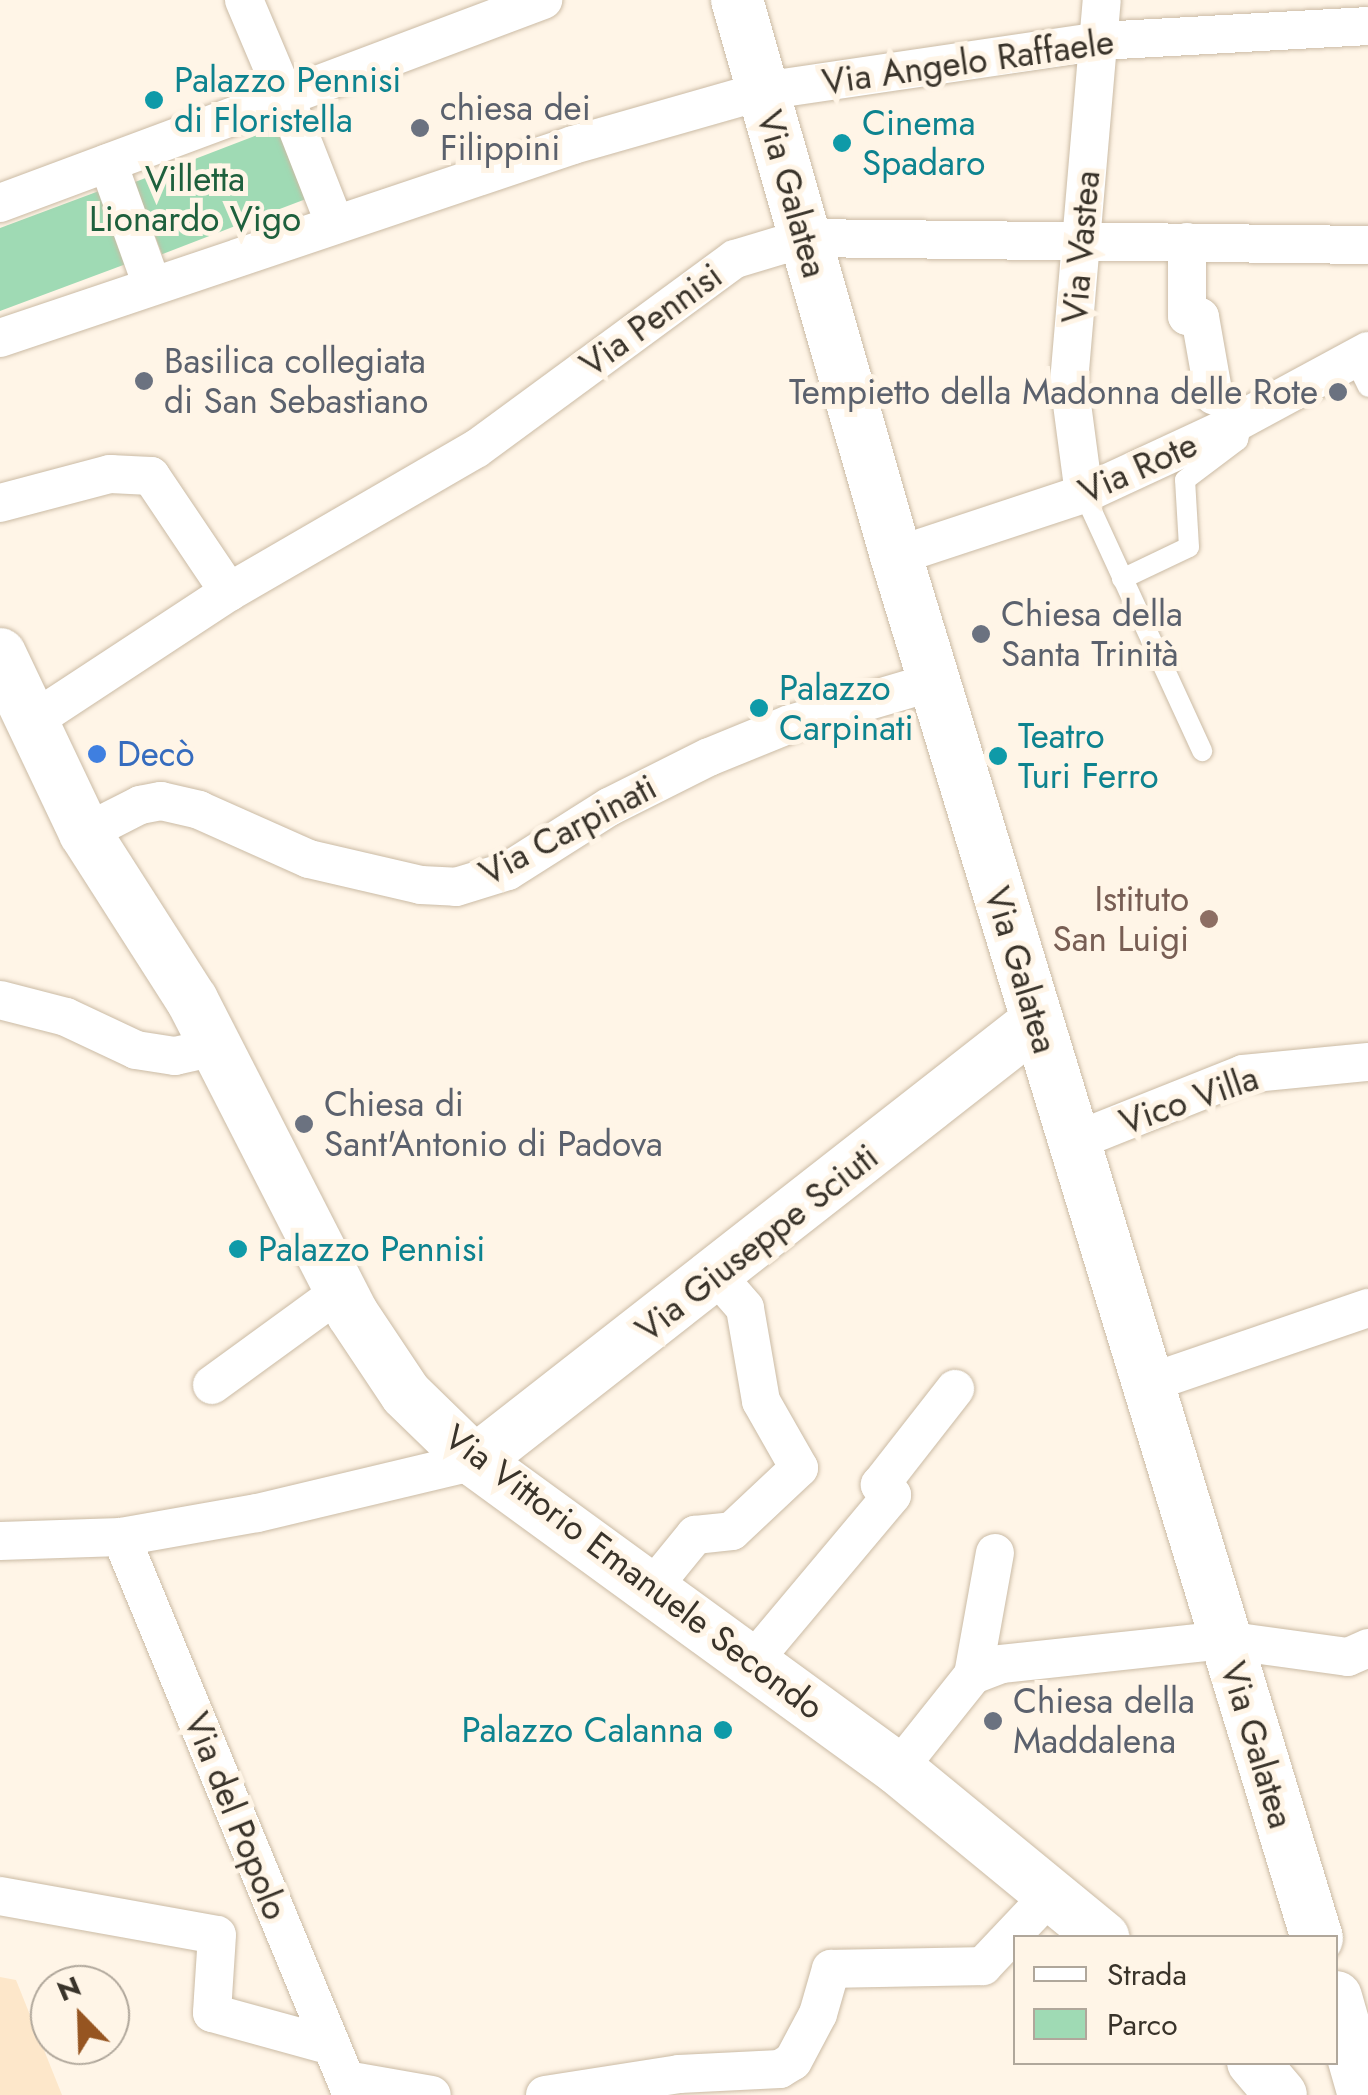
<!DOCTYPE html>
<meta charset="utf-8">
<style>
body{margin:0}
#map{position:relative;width:1368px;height:2095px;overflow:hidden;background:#fff5e7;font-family:Jost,sans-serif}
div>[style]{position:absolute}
.built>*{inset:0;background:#fde7ca}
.green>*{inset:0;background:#9fdab4;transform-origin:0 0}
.roads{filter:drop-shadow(0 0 2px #cbbba5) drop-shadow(0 0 2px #cbbba5)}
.lane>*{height:20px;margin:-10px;padding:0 10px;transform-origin:10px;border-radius:10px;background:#fff}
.street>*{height:38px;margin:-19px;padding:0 19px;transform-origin:19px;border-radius:19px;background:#fff}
.secondary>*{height:52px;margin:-26px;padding:0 26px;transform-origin:26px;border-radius:26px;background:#fff}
.dots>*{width:28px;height:28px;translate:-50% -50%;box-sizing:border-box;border:5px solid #fff5e7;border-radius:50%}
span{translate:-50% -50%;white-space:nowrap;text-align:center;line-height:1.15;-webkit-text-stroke:10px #fff5e7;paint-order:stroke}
.street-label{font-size:35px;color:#39332a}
.culture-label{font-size:35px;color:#0d838f}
.left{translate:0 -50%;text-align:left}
.right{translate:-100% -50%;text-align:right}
.worship-label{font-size:35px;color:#5b616d}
.park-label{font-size:35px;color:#1e603d}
.shop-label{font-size:35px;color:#366cbe}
.education-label{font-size:35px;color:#785e54}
.legend{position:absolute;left:1013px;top:1935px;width:325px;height:130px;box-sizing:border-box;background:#fff5e7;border:2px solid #b0a79b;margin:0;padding:12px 18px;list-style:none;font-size:30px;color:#39332a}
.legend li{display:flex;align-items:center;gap:20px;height:50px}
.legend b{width:50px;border:2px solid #b0a79b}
.north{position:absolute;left:30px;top:1965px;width:100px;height:100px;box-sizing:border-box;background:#fff5e7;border:2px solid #b0a79b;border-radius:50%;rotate:337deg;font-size:28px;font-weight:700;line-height:40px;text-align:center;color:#39332a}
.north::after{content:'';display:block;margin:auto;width:35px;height:45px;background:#965521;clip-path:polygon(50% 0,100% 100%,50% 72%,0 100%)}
</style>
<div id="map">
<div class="built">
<i style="clip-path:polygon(0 1977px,16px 1980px,62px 2095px,0 2095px)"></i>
</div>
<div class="green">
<i style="left:281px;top:126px;width:77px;height:157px;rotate:69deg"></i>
<i style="clip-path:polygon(99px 191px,126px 264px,0 311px,0 228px)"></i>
</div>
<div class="roads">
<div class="lane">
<i style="left:1354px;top:358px;width:32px;rotate:64deg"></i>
<i style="left:1084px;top:494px;width:283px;rotate:65.3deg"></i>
<i style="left:1122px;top:579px;width:74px;rotate:-25.5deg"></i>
<i style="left:1189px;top:547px;width:67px;rotate:-93.4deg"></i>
<i style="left:1185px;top:480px;width:66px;rotate:-37deg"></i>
<i style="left:1238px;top:440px;width:9px;rotate:-77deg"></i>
</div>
<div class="street">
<i style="left:244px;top:0;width:105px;rotate:67.1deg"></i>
<i style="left:285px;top:97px;width:276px;rotate:-20.6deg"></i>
<i style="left:108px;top:163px;width:130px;rotate:70.2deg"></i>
<i style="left:0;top:203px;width:304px;rotate:-20.4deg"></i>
<i style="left:285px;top:97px;width:134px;rotate:68.6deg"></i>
<i style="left:1187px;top:242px;width:74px;rotate:90deg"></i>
<i style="left:1187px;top:316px;width:13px;rotate:4deg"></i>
<i style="left:1200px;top:317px;width:80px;rotate:80deg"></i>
<i style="left:0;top:338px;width:605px;rotate:-18.61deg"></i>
<i style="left:573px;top:145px;width:198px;rotate:-15.9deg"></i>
<i style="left:763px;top:91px;width:341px;rotate:-8.4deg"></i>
<i style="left:1100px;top:41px;width:268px;rotate:-3.2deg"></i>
<i style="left:1084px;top:494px;width:113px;rotate:-97.6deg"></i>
<i style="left:1069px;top:382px;width:383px;rotate:-85.1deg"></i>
<i style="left:0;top:503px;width:114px;rotate:-14.8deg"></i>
<i style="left:110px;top:474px;width:41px;rotate:2.8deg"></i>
<i style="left:151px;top:476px;width:140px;rotate:56.1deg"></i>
<i style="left:896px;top:556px;width:198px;rotate:-18.3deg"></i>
<i style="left:1084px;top:494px;width:152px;rotate:-24.9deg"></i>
<i style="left:1222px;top:430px;width:166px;rotate:-28.4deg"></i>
<i style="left:31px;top:722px;width:237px;rotate:-33.3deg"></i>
<i style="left:229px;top:592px;width:285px;rotate:-30.1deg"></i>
<i style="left:476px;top:449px;width:321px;rotate:-36.3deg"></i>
<i style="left:735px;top:259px;width:73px;rotate:-16.7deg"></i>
<i style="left:805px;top:238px;width:563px;rotate:0.71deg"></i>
<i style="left:85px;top:833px;width:62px;rotate:-27deg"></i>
<i style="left:140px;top:805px;width:21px;rotate:-11deg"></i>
<i style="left:161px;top:801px;width:39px;rotate:13deg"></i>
<i style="left:199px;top:810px;width:120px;rotate:24deg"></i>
<i style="left:309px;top:859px;width:115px;rotate:13.1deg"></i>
<i style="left:421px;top:885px;width:35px;rotate:3deg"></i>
<i style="left:456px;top:887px;width:54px;rotate:-17.1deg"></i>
<i style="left:508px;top:871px;width:120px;rotate:-32.4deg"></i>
<i style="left:609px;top:807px;width:112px;rotate:-26.6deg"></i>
<i style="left:709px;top:757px;width:87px;rotate:-22.2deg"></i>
<i style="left:790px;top:724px;width:152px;rotate:-16.4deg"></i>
<i style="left:0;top:1000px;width:68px;rotate:14.4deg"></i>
<i style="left:66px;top:1017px;width:77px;rotate:25.2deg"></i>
<i style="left:136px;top:1050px;width:39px;rotate:9deg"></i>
<i style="left:175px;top:1056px;width:41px;rotate:-12.7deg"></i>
<i style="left:1073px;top:1142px;width:183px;rotate:-21.8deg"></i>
<i style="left:1243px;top:1074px;width:126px;rotate:-5.5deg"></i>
<i style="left:1146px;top:1384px;width:235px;rotate:-18.9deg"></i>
<i style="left:212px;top:1385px;width:160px;rotate:-36.1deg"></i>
<i style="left:121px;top:1537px;width:604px;rotate:67.51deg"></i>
<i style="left:0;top:1541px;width:121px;rotate:-1.9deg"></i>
<i style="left:121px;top:1537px;width:138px;rotate:-10deg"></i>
<i style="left:257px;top:1513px;width:224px;rotate:-13.4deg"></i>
<i style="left:651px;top:1589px;width:70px;rotate:-50.8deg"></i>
<i style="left:695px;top:1535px;width:37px;rotate:-6deg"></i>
<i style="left:732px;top:1531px;width:92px;rotate:-43.2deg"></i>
<i style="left:799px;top:1468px;width:77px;rotate:-119.6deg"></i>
<i style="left:761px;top:1401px;width:94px;rotate:-99.8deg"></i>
<i style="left:745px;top:1308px;width:41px;rotate:-131.1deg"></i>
<i style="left:752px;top:1662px;width:218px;rotate:-50deg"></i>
<i style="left:892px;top:1495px;width:16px;rotate:-140deg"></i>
<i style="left:880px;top:1485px;width:122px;rotate:-52deg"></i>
<i style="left:973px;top:1675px;width:124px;rotate:-79.8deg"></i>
<i style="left:898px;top:1769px;width:120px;rotate:-51.4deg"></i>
<i style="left:973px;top:1675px;width:30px;rotate:-21deg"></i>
<i style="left:1001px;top:1664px;width:224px;rotate:-6.1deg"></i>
<i style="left:1224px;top:1640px;width:125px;rotate:7.8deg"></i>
<i style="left:1348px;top:1657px;width:22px;rotate:-24deg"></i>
<i style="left:0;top:1896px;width:220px;rotate:10.2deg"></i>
<i style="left:217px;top:1935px;width:78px;rotate:93.7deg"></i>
<i style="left:212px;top:2013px;width:124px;rotate:15.4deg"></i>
<i style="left:346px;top:2080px;width:87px;rotate:9.9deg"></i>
<i style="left:545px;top:2095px;width:136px;rotate:-8.9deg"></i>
<i style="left:679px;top:2074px;width:101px;rotate:-2.8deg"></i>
<i style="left:780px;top:2069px;width:15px;rotate:-32deg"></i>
<i style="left:793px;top:2061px;width:53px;rotate:-62deg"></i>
<i style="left:818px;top:2014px;width:47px;rotate:-73.9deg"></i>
<i style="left:831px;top:1969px;width:152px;rotate:-1.1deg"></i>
<i style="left:983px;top:1966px;width:100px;rotate:-46.6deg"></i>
</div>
<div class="secondary">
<i style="left:737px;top:0;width:578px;rotate:74.04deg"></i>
<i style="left:896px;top:556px;width:1445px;rotate:73.06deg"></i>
<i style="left:0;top:654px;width:198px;rotate:64.6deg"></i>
<i style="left:85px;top:833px;width:198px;rotate:57.4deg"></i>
<i style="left:192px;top:1000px;width:352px;rotate:62.9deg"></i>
<i style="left:352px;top:1313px;width:97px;rotate:56.3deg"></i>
<i style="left:406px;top:1394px;width:96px;rotate:44.2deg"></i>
<i style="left:475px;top:1461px;width:523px;rotate:36.06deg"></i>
<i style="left:898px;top:1769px;width:266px;rotate:39.4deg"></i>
<i style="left:475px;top:1461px;width:712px;rotate:-38.04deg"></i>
<i style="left:1336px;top:1997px;width:102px;rotate:74.1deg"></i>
<i style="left:1253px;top:2062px;width:43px;rotate:49.7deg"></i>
</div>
</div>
<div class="dots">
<i style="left:154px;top:100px;background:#0f9aa8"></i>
<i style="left:420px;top:128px;background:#6b7280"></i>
<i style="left:842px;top:143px;background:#0f9aa8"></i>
<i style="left:144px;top:381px;background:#6b7280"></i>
<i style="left:1338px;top:392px;background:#6b7280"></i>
<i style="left:981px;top:634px;background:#6b7280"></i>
<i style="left:759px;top:708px;background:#0f9aa8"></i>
<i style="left:97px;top:754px;background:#3f7fe0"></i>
<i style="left:998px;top:756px;background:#0f9aa8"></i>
<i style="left:1209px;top:919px;background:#8d6e63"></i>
<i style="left:304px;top:1124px;background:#6b7280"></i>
<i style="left:238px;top:1249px;background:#0f9aa8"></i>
<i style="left:993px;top:1721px;background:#6b7280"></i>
<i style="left:723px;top:1730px;background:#0f9aa8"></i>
</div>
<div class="street-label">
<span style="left:968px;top:62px;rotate:-8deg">Via Angelo Raffaele</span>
<span style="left:792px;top:194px;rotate:74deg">Via Galatea</span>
<span style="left:1081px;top:247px;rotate:-85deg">Via Vastea</span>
<span style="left:651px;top:320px;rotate:-36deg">Via Pennisi</span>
<span style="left:1138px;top:468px;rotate:-24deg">Via Rote</span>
<span style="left:568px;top:830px;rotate:-28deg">Via Carpinati</span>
<span style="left:1021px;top:970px;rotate:73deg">Via Galatea</span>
<span style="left:1189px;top:1100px;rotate:-19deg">Vico Villa</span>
<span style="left:757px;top:1243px;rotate:-38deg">Via Giuseppe Sciuti</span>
<span style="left:634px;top:1572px;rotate:37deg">Via Vittorio Emanuele Secondo</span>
<span style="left:1257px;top:1745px;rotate:73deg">Via Galatea</span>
<span style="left:236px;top:1816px;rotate:68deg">Via del Popolo</span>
</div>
<div class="culture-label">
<span class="left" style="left:174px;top:100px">Palazzo Pennisi<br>di Floristella</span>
<span class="left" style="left:862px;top:143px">Cinema<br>Spadaro</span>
<span class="left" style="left:779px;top:708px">Palazzo<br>Carpinati</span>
<span class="left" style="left:1018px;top:756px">Teatro<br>Turi Ferro</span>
<span class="left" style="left:258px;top:1249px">Palazzo Pennisi</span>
<span class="right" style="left:703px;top:1730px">Palazzo Calanna</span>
</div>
<div class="worship-label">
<span class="left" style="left:440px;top:128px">chiesa dei<br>Filippini</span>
<span class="left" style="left:164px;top:381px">Basilica collegiata<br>di San Sebastiano</span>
<span class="right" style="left:1318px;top:392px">Tempietto della Madonna delle Rote</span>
<span class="left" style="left:1001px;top:634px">Chiesa della<br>Santa Trinità</span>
<span class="left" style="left:324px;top:1124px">Chiesa di<br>Sant'Antonio di Padova</span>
<span class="left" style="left:1013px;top:1721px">Chiesa della<br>Maddalena</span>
</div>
<div class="park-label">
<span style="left:195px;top:199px">Villetta<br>Lionardo Vigo</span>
</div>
<div class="shop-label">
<span class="left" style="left:117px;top:754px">Decò</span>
</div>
<div class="education-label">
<span class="right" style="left:1189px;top:919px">Istituto<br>San Luigi</span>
</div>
<ul class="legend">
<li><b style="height:12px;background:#fff"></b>Strada</li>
<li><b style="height:28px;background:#9fdab4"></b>Parco</li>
</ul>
<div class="north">N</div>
</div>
